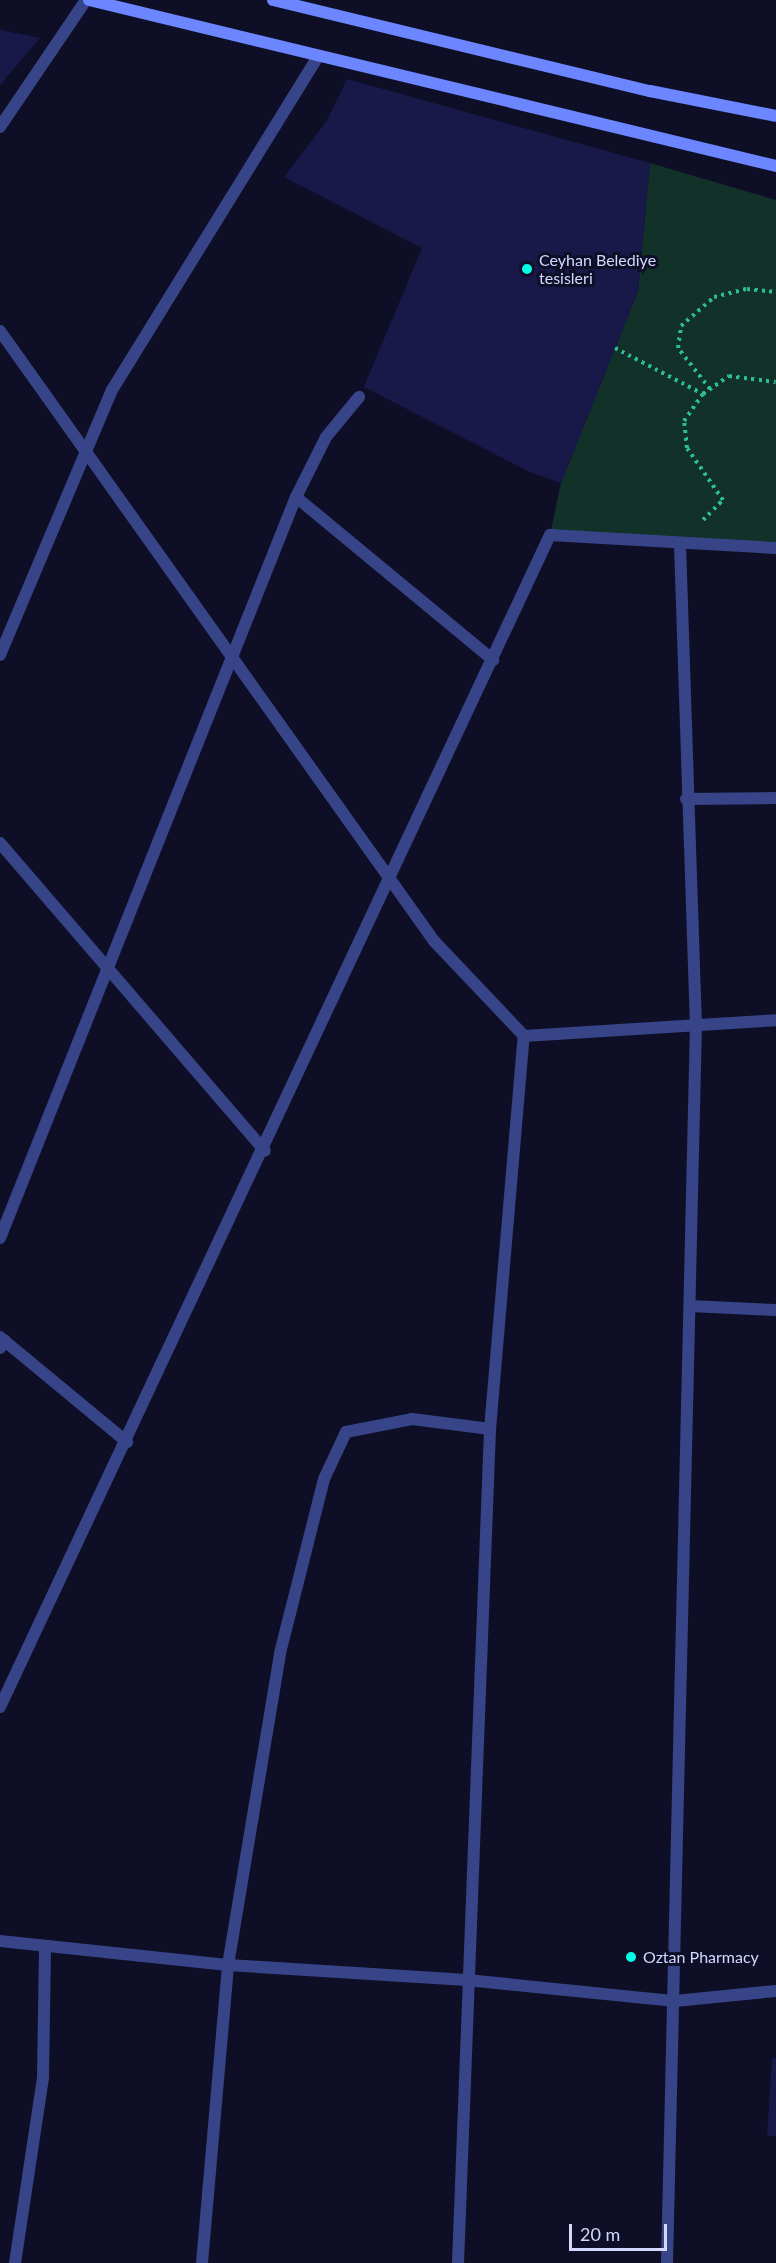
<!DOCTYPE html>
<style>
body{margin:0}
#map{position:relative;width:776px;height:2263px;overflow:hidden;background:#0e0f27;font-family:Lato,sans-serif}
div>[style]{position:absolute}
.green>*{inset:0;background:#113129}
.building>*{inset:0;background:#191949}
.path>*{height:4px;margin-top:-2px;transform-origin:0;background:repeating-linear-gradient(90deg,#2abd96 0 3px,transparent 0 7.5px)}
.service>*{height:12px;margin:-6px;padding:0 6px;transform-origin:6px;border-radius:6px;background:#374588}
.minor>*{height:12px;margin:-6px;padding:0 6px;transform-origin:6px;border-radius:6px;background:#374588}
.tertiary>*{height:12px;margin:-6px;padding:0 6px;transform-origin:6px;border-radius:6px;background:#374588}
.secondary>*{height:12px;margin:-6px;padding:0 6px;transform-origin:6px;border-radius:6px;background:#6b86ff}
.dots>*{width:16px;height:16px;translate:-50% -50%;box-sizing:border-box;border:3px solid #0e0f27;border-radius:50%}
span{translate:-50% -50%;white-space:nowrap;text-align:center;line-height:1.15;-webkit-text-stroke:6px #0e0f27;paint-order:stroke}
.poi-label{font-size:16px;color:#d4d8ff}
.left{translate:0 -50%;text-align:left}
.scale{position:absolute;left:569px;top:2224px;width:98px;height:27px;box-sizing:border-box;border:3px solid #d4d8ff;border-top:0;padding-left:8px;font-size:18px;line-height:21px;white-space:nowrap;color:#d4d8ff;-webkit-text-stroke:4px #0e0f27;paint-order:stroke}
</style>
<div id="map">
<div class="green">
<i style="clip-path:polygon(650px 163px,776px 200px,776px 548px,550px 535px,561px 483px,638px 291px)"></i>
</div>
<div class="building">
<i style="clip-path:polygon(0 30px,40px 38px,0 85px)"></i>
<i style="clip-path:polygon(347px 79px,650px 163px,638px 291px,561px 483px,530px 472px,364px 387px,422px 248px,284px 177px,327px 121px)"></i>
<i style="clip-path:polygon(772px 2058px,776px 2058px,776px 2136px,767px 2136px)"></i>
</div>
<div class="path">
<i style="left:615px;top:348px;width:99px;rotate:27.6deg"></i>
<i style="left:710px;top:389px;width:52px;rotate:-128deg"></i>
<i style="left:678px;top:348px;width:22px;rotate:-82deg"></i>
<i style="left:681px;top:326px;width:44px;rotate:-41.3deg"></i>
<i style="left:714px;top:297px;width:34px;rotate:-14deg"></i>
<i style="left:747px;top:289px;width:29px;rotate:6deg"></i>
<i style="left:703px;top:520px;width:28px;rotate:-45deg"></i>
<i style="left:723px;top:500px;width:63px;rotate:-124.7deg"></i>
<i style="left:687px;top:448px;width:27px;rotate:-96deg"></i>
<i style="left:684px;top:421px;width:33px;rotate:-55deg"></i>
<i style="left:703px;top:394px;width:32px;rotate:-35deg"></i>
<i style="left:729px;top:376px;width:47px;rotate:7.3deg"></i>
</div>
<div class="service">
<i style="left:296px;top:497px;width:256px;rotate:39.6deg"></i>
</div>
<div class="minor">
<i style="left:0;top:127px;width:153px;rotate:-55.9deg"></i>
<i style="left:0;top:331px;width:749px;rotate:54.57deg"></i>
<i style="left:434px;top:941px;width:131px;rotate:46.5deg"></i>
<i style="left:524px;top:1036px;width:253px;rotate:-3.6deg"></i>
<i style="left:0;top:655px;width:288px;rotate:-67.1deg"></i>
<i style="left:112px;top:390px;width:392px;rotate:-58.3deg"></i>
<i style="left:686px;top:799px;width:90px;rotate:-0.6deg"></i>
<i style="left:0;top:843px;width:406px;rotate:49.3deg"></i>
<i style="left:0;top:1238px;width:798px;rotate:-68.23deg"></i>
<i style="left:296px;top:497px;width:67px;rotate:-63.4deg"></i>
<i style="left:326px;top:437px;width:52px;rotate:-50.5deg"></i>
<i style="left:690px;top:1306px;width:86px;rotate:2.7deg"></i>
<i style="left:0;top:1337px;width:165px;rotate:39.6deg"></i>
<i style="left:0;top:1707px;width:1295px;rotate:-64.86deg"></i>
<i style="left:550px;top:535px;width:226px;rotate:3.3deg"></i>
<i style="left:0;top:1941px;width:229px;rotate:6deg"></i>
<i style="left:228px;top:1965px;width:239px;rotate:3.6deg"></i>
<i style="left:467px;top:1980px;width:209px;rotate:5.8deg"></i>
<i style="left:675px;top:2001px;width:101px;rotate:-5.7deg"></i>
<i style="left:15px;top:2263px;width:188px;rotate:-81.4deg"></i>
<i style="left:43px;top:2077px;width:128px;rotate:-89.1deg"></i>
<i style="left:202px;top:2263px;width:299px;rotate:-85deg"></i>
<i style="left:228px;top:1965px;width:316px;rotate:-80.5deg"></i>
<i style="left:280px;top:1653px;width:179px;rotate:-75.8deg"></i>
<i style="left:324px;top:1479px;width:52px;rotate:-64.9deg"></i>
<i style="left:346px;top:1432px;width:67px;rotate:-11.1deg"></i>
<i style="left:412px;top:1419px;width:79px;rotate:7.3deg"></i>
<i style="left:458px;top:2263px;width:835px;rotate:-87.8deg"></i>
<i style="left:490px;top:1429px;width:394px;rotate:-85.1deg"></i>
<i style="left:667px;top:2263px;width:1236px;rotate:-88.66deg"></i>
<i style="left:696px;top:1027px;width:484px;rotate:-91.9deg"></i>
</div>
<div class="tertiary">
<i style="left:0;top:1348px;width:9px;rotate:-58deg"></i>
</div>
<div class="secondary">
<i style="left:89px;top:0;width:707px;rotate:13.58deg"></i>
<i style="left:273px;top:0;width:388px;rotate:13.6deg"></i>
<i style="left:650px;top:91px;width:128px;rotate:11.2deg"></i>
</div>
<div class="dots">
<i style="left:527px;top:269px;background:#00ffe4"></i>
<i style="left:631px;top:1957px;background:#00ffe4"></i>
</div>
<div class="poi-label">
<span class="left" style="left:539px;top:269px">Ceyhan Belediye<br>tesisleri</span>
<span class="left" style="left:643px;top:1957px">Oztan Pharmacy</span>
</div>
<div class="scale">20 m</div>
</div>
